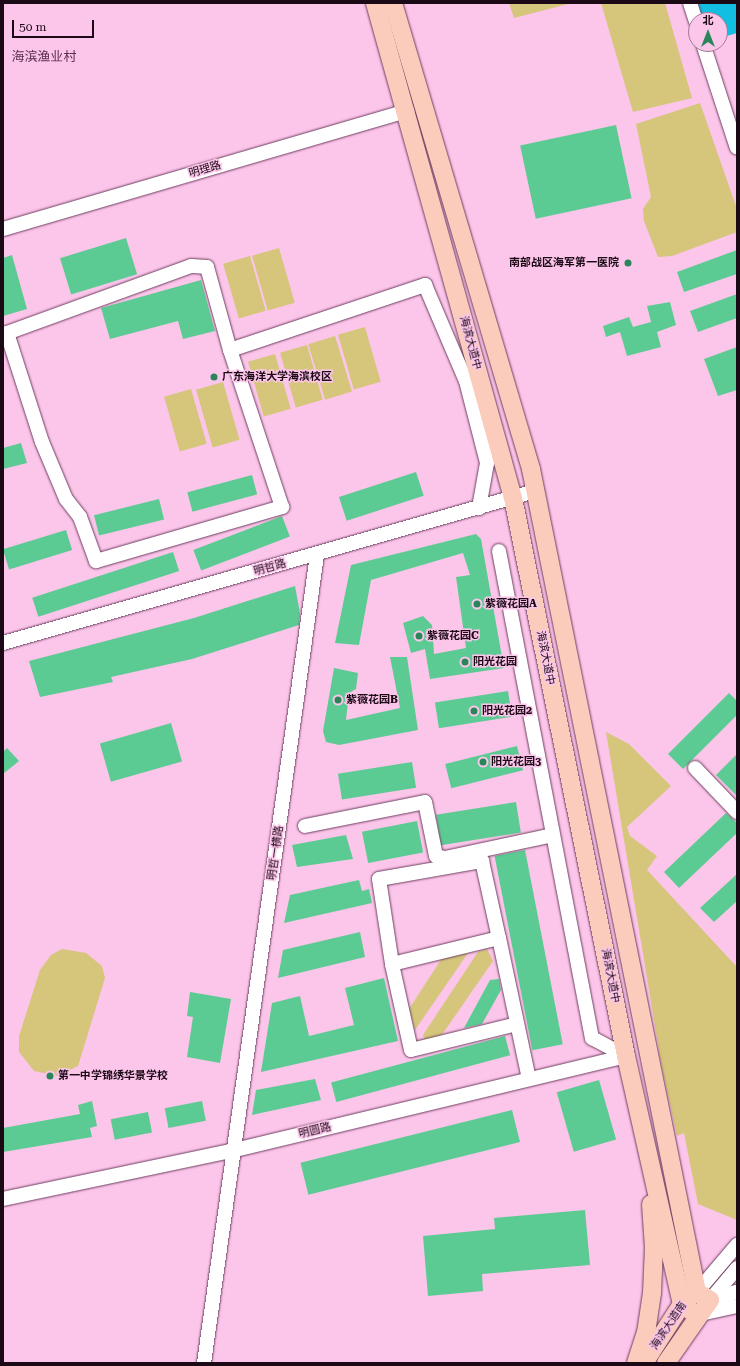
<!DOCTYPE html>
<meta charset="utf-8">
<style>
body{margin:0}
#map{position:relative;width:740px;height:1366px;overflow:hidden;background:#fcc5ea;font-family:"Roboto Serif","Noto Sans SC",serif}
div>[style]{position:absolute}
.green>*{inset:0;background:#d5c67b;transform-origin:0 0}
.water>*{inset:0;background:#13bee3}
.building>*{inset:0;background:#5ccb93;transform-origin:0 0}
.roads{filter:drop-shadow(0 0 1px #6d3f5f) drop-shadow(0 0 1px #6d3f5f)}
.minor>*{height:14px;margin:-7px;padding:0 7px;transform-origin:7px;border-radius:7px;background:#fff}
.major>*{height:18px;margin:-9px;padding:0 9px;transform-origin:9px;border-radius:9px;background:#fbcbbb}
.dots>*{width:11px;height:11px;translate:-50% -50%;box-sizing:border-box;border:2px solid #fcc5ea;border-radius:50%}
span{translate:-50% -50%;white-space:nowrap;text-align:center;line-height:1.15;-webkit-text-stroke:3px #fcc5ea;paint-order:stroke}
.street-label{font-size:11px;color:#1b0916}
.poi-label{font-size:11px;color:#1b0916;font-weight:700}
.right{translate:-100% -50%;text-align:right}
.left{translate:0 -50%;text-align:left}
.quarter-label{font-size:13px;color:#5a2e4d}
.frame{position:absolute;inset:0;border:4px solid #1b0916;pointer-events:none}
.north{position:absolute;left:688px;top:12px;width:40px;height:40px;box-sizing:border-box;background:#fcc5ea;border:1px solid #a27a95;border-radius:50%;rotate:0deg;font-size:11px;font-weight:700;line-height:16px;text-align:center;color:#1b0916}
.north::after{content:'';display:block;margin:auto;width:14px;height:18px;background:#2b855a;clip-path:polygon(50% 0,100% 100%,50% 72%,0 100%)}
.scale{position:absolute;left:12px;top:20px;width:82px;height:18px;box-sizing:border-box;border:2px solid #1b0916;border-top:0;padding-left:5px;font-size:12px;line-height:14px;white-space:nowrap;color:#1b0916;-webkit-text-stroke:3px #fcc5ea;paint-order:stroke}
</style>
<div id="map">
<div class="green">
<i style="clip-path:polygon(509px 3px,572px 3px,514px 18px)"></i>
<i style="clip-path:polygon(601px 3px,665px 3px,692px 98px,633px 112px)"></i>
<i style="clip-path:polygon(700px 103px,737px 209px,737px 232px,672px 256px,658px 257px,644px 221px,643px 209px,651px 197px,636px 124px)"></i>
<i style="left:279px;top:248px;width:57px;height:28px;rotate:74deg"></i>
<i style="left:250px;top:256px;width:57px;height:28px;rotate:74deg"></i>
<i style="left:365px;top:327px;width:57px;height:28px;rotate:74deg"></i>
<i style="left:335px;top:336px;width:58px;height:28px;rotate:73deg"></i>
<i style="left:307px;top:345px;width:57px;height:28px;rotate:74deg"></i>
<i style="left:275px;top:354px;width:57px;height:28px;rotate:74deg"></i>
<i style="left:223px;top:382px;width:60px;height:28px;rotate:74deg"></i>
<i style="left:191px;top:389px;width:57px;height:28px;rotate:74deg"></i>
<i style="clip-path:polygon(606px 732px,629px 744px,671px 786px,627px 827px,630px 836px,657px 856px,647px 870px,737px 967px,737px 1220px,698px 1204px,684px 1133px,677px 1136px,662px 1068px)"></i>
<i style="clip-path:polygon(62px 949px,86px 953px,102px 966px,105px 978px,78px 1066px,57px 1076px,34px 1071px,19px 1052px,19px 1036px,40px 970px,51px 955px)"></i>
<i style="clip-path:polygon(487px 949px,493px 961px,439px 1039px,425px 1042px,423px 1035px,478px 952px)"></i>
<i style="clip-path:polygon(470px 950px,415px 1030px,409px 1009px,444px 955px)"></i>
</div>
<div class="water">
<i style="clip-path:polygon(698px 3px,737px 3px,737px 33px,720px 38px,720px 20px,702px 20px)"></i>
</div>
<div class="building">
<i style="left:616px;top:125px;width:75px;height:98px;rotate:78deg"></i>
<i style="left:126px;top:238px;width:38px;height:69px;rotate:73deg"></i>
<i style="clip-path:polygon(737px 250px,737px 274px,684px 292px,677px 272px)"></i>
<i style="clip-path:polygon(12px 255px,27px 309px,3px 316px,3px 258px)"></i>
<i style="clip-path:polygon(201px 280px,215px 331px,183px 339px,178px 321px,110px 339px,101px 308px)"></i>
<i style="clip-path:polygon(737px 294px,737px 318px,698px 332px,690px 311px)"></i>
<i style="clip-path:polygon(670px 302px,676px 325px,657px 332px,661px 347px,627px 356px,620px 332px,606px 337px,603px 326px,629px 317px,633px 327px,651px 322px,647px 306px)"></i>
<i style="clip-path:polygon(737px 347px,737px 390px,718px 396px,704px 359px)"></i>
<i style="clip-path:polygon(21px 443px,27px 463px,3px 469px,3px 448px)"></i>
<i style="left:416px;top:472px;width:25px;height:81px;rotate:72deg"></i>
<i style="left:252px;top:475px;width:20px;height:67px;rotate:75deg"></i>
<i style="left:159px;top:499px;width:21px;height:67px;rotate:76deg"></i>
<i style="left:282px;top:516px;width:22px;height:95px;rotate:69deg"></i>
<i style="left:66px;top:530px;width:21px;height:66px;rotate:73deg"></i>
<i style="clip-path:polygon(476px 534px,481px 539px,504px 668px,430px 679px,425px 649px,411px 653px,403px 623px,423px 616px,432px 625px,434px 654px,466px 648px,456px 577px,470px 575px,463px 553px,371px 580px,359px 645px,335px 643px,351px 565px)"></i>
<i style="left:173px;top:552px;width:20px;height:148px;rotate:72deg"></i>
<i style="clip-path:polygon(295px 586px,300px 613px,299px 625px,192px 659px,111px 677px,113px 682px,40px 697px,29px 661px,194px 618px)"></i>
<i style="clip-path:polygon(390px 657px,407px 657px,418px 730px,339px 745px,326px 742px,323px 731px,334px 668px,358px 673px,356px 689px,349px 693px,346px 720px,400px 708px)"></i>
<i style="left:508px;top:691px;width:26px;height:74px;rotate:81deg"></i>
<i style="clip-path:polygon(729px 693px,737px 701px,737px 715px,683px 769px,668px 754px)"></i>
<i style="left:171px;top:723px;width:40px;height:74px;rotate:74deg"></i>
<i style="left:517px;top:746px;width:25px;height:74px;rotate:76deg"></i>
<i style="clip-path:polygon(7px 748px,19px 761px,3px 774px,3px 752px)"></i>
<i style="clip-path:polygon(737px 754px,737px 796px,716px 775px)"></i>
<i style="left:412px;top:762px;width:26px;height:75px;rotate:81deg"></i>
<i style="left:516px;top:802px;width:31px;height:81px;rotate:81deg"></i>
<i style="clip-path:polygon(726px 813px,737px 823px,737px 833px,679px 888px,664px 872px)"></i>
<i style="left:417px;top:821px;width:32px;height:56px;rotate:79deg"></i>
<i style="clip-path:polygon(346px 835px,353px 859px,297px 867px,292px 845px)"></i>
<i style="left:525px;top:850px;width:198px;height:31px;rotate:79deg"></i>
<i style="clip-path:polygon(737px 874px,737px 901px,714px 922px,700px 908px)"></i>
<i style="clip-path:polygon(359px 880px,362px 891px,369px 889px,372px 903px,284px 923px,290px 895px)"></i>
<i style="clip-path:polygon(360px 932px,365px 957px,278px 978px,283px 950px)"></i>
<i style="clip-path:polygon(384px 978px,398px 1041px,261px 1072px,272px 1003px,300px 996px,309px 1036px,354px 1025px,345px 988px)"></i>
<i style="clip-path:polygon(499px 979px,501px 990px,482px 1024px,464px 1028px,490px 980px)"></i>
<i style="clip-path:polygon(190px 992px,231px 999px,220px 1063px,187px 1057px,193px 1017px,187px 1016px)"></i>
<i style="left:505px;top:1036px;width:20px;height:180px;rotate:75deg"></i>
<i style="clip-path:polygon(315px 1079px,321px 1100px,252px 1115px,256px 1090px)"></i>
<i style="left:599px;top:1080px;width:62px;height:44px;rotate:74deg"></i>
<i style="clip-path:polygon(92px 1101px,97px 1126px,90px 1128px,92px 1137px,3px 1152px,3px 1128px,80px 1114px,78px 1105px)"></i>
<i style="left:202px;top:1101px;width:20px;height:38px;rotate:79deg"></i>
<i style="left:512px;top:1110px;width:33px;height:218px;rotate:76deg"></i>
<i style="left:148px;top:1112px;width:21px;height:38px;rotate:79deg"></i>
<i style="clip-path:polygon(585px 1210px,590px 1265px,482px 1274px,483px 1291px,428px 1296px,423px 1236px,495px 1229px,494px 1218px)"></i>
</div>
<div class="roads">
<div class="minor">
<i style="left:690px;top:3px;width:20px;rotate:72deg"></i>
<i style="left:703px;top:44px;width:109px;rotate:71.9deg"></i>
<i style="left:3px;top:229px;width:421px;rotate:-16.3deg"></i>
<i style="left:230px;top:350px;width:86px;rotate:-105.5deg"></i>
<i style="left:207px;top:267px;width:16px;rotate:-176deg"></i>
<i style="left:191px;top:266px;width:196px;rotate:160deg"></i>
<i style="left:7px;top:333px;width:114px;rotate:72.2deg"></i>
<i style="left:42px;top:442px;width:62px;rotate:67.2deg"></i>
<i style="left:66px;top:499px;width:23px;rotate:52deg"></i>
<i style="left:80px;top:517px;width:47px;rotate:70deg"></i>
<i style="left:96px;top:561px;width:194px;rotate:-16.2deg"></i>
<i style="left:282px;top:507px;width:165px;rotate:-108.3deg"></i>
<i style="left:230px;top:350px;width:206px;rotate:-18.4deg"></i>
<i style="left:425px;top:285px;width:104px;rotate:66.9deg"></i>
<i style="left:466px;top:381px;width:85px;rotate:75.6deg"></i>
<i style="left:487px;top:463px;width:46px;rotate:100.1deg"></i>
<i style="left:499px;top:551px;width:496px;rotate:79.2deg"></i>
<i style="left:592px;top:1038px;width:38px;rotate:28deg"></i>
<i style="left:3px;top:643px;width:553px;rotate:-15.95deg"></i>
<i style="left:695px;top:768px;width:61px;rotate:46.3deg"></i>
<i style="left:305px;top:826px;width:122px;rotate:-11.3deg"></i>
<i style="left:425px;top:802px;width:55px;rotate:78.5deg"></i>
<i style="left:436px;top:856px;width:9px;rotate:13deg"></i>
<i style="left:445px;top:858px;width:110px;rotate:-12deg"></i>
<i style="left:392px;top:964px;width:86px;rotate:-98.7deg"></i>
<i style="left:379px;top:879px;width:105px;rotate:-9.9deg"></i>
<i style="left:482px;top:861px;width:79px;rotate:77.6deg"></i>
<i style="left:517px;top:1024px;width:109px;rotate:166.2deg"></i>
<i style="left:411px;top:1050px;width:88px;rotate:-102.5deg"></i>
<i style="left:392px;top:964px;width:110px;rotate:-13.7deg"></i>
<i style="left:499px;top:938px;width:144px;rotate:78deg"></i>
<i style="left:3px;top:1199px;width:237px;rotate:-11.9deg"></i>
<i style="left:235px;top:1150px;width:402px;rotate:-13.5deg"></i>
<i style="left:697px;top:1292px;width:62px;rotate:-49.6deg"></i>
<i style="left:710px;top:1300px;width:42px;rotate:-49.8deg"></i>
<i style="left:710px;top:1300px;width:28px;rotate:-17deg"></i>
<i style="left:696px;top:1315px;width:42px;rotate:-12.4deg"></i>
<i style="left:204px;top:1363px;width:816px;rotate:-82.04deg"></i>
</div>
<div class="major">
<i style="left:375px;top:3px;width:514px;rotate:74.42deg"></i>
<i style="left:513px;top:498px;width:569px;rotate:78.55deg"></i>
<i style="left:626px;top:1056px;width:254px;rotate:77.3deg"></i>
<i style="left:682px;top:1304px;width:18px;rotate:38deg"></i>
<i style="left:393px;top:3px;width:486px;rotate:73.5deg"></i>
<i style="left:531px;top:469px;width:840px;rotate:78.6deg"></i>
<i style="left:697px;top:1292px;width:15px;rotate:32deg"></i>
<i style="left:710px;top:1300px;width:77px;rotate:124.9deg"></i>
<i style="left:636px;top:1363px;width:32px;rotate:-72deg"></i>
<i style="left:646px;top:1333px;width:40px;rotate:-81.5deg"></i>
<i style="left:652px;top:1293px;width:45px;rotate:-87.5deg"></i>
<i style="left:654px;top:1248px;width:44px;rotate:-93.9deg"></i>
<i style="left:644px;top:1363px;width:70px;rotate:-57.2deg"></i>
<i style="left:682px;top:1304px;width:12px;rotate:-42deg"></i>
</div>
</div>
<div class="dots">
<i style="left:628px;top:263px;background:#2b855a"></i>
<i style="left:214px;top:377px;background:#2b855a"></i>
<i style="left:477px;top:604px;background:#2b855a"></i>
<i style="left:419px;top:636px;background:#2b855a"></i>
<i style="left:465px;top:662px;background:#2b855a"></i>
<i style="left:338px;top:700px;background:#2b855a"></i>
<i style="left:474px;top:711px;background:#2b855a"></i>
<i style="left:483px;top:762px;background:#2b855a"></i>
<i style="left:50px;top:1076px;background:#2b855a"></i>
</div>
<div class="street-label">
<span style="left:205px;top:170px;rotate:-16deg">明理路</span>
<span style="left:470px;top:343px;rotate:75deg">海滨大道中</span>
<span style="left:270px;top:568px;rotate:-16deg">明哲路</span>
<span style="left:545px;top:658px;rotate:79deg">海滨大道中</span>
<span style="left:276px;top:853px;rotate:-82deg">明哲一横路</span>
<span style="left:610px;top:976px;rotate:79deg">海滨大道中</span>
<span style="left:315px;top:1131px;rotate:-14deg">明圆路</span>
<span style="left:669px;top:1326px;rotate:-56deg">海滨大道南</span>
</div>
<div class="poi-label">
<span class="right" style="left:619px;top:263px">南部战区海军第一医院</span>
<span class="left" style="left:222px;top:377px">广东海洋大学海滨校区</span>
<span class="left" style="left:485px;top:604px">紫薇花园A</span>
<span class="left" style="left:427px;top:636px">紫薇花园C</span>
<span class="left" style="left:473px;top:662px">阳光花园</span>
<span class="left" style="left:346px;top:700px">紫薇花园B</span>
<span class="left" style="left:482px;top:711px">阳光花园2</span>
<span class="left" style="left:491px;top:762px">阳光花园3</span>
<span class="left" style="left:58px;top:1076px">第一中学锦绣华景学校</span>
</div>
<div class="quarter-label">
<span style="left:44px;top:57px">海滨渔业村</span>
</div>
<div class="frame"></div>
<div class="north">北</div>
<div class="scale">50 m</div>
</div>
